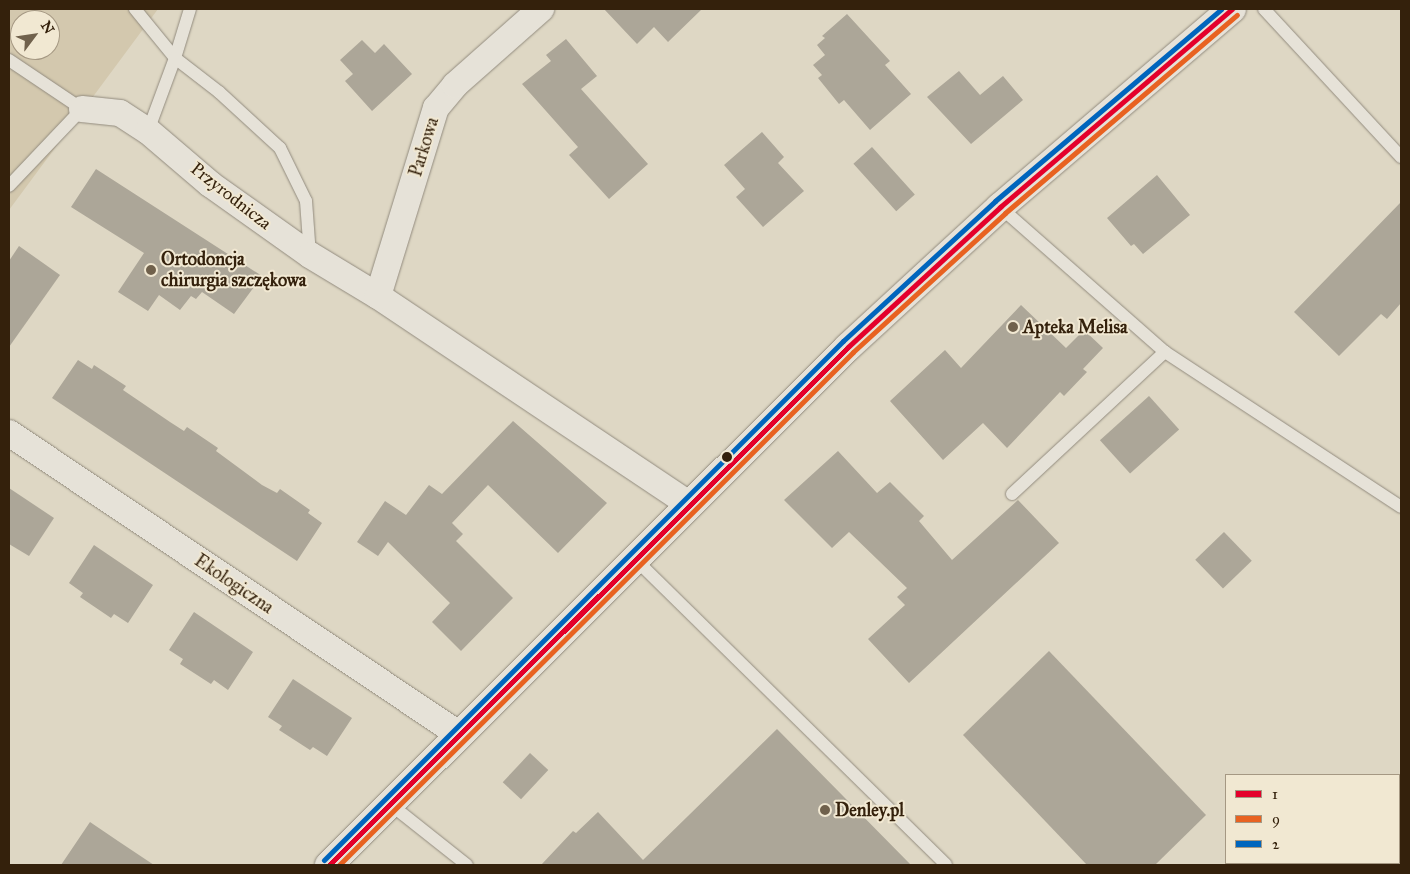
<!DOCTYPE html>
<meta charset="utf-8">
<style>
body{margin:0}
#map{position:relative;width:1410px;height:874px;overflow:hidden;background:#ded7c4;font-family:"IM FELL Great Primer",serif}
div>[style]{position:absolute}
.green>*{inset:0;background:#d3c8ae}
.building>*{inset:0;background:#aca698;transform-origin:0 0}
.roads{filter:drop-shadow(0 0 1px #928b7e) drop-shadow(0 0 1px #928b7e)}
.lane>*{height:12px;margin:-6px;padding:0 6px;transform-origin:6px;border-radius:6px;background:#e6e2d8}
.street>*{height:26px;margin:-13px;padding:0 13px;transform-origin:13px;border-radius:13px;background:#e6e2d8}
.secondary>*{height:28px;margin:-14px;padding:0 14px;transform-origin:14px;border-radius:14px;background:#e6e2d8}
.bus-1>*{height:5px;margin:-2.5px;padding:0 2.5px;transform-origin:2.5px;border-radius:2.5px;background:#e4002b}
.bus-2>*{height:5px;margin:-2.5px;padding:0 2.5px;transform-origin:2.5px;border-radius:2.5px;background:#e86221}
.bus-3>*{height:5px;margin:-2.5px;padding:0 2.5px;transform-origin:2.5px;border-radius:2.5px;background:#0065bd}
.dots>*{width:14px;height:14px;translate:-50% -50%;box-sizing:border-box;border:2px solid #f1e8d2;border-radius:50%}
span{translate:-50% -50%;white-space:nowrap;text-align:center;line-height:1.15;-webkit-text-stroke:4px #f1e8d2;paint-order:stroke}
.street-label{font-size:18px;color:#34210c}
.poi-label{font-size:18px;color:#34210c;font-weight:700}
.left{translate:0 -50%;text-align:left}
.frame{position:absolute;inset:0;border:10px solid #34210c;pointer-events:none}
.legend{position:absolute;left:1225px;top:774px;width:175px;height:90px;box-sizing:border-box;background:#f1e8d2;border:1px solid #a59883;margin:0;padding:6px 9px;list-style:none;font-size:15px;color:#34210c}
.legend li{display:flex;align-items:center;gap:10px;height:25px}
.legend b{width:25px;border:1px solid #a59883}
.north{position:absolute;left:10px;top:10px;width:50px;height:50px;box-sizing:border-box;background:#f1e8d2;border:1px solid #a59883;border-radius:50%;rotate:59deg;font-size:14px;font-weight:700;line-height:20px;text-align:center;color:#34210c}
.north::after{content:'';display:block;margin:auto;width:18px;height:22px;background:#70614c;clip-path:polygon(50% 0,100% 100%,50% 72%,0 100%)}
</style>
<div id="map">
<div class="green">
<i style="clip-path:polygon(evenodd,9px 9px,158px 9px,9px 210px,9px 9px,20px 20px,50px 20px,50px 50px,20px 50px,20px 20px)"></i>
</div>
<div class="building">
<i style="clip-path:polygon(604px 9px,702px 9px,668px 42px,654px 27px,637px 44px)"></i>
<i style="clip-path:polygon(847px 14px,890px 61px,885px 65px,911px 94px,870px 130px,844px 100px,839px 104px,818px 78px,822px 75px,813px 65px,825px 55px,817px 45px,825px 38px,822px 36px)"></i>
<i style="clip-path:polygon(566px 39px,597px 76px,581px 89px,648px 164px,609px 199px,569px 155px,578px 147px,522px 84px,551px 61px,546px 55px)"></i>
<i style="clip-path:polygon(362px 40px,375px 53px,384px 44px,412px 74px,372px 111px,345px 81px,353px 74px,340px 60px)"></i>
<i style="clip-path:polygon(959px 71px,980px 95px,1003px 76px,1023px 100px,971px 144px,927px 97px)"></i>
<i style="clip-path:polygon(762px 132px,784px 157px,778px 163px,804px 191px,763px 227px,736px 197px,745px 189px,724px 165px)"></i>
<i style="left:872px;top:147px;width:64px;height:25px;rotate:48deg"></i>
<i style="clip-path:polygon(96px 169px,262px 276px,234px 314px,202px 292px,196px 299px,191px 296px,180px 310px,159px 295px,148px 311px,118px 292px,144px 253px,71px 207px)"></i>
<i style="clip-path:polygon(1157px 175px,1190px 215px,1143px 254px,1134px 244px,1131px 246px,1107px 218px)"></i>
<i style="clip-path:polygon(1401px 202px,1401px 303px,1387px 319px,1381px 314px,1339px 356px,1294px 312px)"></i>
<i style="clip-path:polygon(19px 246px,60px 275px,9px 347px,9px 261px)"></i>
<i style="clip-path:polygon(1021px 305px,1066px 348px,1084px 330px,1103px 348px,1083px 369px,1087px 372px,1064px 396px,1060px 392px,1007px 448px,983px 423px,943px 460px,890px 401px,945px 350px,961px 368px)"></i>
<i style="clip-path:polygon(78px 360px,92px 369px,94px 365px,126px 386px,123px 390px,170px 422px,184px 431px,187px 427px,218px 448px,216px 451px,262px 485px,277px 493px,280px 489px,310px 510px,308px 513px,322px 523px,297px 561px,52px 398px)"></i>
<i style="left:1149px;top:396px;width:45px;height:66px;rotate:48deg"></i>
<i style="clip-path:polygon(513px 421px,607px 503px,558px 553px,488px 485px,452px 523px,463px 534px,456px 541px,513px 598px,461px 651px,432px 622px,450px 603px,388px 542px,378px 556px,357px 542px,385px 501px,406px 515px,429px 485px,442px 494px)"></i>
<i style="clip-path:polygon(838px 451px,877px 493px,890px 482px,924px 516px,919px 521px,952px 560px,1018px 500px,1059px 543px,909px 683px,868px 639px,905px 605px,897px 597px,907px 588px,849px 532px,832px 548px,784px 500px)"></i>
<i style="clip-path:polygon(9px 488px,54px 518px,29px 556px,9px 544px)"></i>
<i style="left:1224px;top:532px;width:40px;height:40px;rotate:46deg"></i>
<i style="clip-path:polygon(94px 545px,153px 585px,128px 623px,114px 614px,111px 618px,80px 597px,83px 593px,69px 583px)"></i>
<i style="clip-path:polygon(194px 612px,253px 652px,228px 690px,214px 680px,211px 684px,180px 664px,183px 659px,169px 650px)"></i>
<i style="clip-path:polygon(1049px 651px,1206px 815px,1155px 865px,1087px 865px,963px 735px)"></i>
<i style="clip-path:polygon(293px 679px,352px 718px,327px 756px,313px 747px,310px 750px,279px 730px,282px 726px,268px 717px)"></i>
<i style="clip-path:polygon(777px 729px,911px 865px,541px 865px,573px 831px,576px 833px,598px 812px,643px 860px)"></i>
<i style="left:530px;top:753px;width:25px;height:40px;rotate:43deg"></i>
<i style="clip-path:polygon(90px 822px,118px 841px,154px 865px,61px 865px)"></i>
</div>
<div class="roads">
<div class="lane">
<i style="left:135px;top:9px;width:63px;rotate:50.8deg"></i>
<i style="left:175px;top:58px;width:78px;rotate:110.3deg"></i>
<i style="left:190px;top:9px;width:51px;rotate:107deg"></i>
<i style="left:175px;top:58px;width:56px;rotate:37.7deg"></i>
<i style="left:219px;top:92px;width:83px;rotate:42.6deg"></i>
<i style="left:280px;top:148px;width:59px;rotate:63.9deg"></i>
<i style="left:306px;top:201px;width:54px;rotate:85.8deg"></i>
<i style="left:1264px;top:9px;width:202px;rotate:47.2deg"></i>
<i style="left:9px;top:60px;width:88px;rotate:33.9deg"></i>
<i style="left:82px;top:109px;width:106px;rotate:133.5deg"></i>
<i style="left:1000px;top:207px;width:220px;rotate:41.3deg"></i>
<i style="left:1165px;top:352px;width:282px;rotate:33.3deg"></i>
<i style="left:1012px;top:494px;width:209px;rotate:-42.9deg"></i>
<i style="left:635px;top:559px;width:436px;rotate:44.5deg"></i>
<i style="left:390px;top:804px;width:98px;rotate:38.4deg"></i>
</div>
<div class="street">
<i style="left:82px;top:109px;width:38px;rotate:6deg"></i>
<i style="left:120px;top:113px;width:33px;rotate:33deg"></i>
<i style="left:148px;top:131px;width:82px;rotate:40.5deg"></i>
<i style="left:210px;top:184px;width:123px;rotate:35.4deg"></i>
<i style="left:310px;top:255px;width:79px;rotate:31.1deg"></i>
<i style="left:378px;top:296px;width:374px;rotate:33.8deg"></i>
<i style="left:378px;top:296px;width:197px;rotate:-72.9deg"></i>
<i style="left:436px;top:108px;width:30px;rotate:-50deg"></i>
<i style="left:455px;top:85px;width:115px;rotate:-41.5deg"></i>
<i style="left:9px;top:433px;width:543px;rotate:33.81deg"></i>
</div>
<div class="secondary">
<i style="left:329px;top:865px;width:733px;rotate:-44.94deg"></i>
<i style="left:848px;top:347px;width:207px;rotate:-42.6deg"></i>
<i style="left:1000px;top:207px;width:305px;rotate:-40.5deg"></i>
</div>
</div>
<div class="bus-1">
<i style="left:329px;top:865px;width:733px;rotate:-44.94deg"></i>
<i style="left:848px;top:347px;width:207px;rotate:-42.6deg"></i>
<i style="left:1000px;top:207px;width:305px;rotate:-40.5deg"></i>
</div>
<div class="bus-2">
<i style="left:339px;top:865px;width:726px;rotate:-44.94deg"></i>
<i style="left:853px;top:352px;width:206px;rotate:-42.4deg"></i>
<i style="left:1005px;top:213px;width:305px;rotate:-40.5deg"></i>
</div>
<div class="bus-3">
<i style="left:324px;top:860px;width:734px;rotate:-45deg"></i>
<i style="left:843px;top:341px;width:207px;rotate:-42.6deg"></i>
<i style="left:995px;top:201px;width:297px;rotate:-40.3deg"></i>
</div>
<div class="dots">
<i style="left:151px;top:270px;background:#70614c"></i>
<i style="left:1013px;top:327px;background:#70614c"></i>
<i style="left:727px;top:457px;background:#34210c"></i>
<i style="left:825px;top:810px;background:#70614c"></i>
</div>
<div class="street-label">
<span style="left:424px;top:147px;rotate:-73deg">Parkowa</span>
<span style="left:231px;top:196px;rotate:38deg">Przyrodnicza</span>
<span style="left:234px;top:584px;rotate:34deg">Ekologiczna</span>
</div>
<div class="poi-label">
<span class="left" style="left:161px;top:270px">Ortodoncja<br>chirurgia szczękowa</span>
<span class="left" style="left:1023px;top:327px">Apteka Melisa</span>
<span class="left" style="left:835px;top:810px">Denley.pl</span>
</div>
<div class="frame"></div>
<ul class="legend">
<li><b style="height:6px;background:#e4002b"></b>1</li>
<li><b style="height:6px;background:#e86221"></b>9</li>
<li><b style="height:6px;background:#0065bd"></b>2</li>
</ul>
<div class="north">N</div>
</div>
